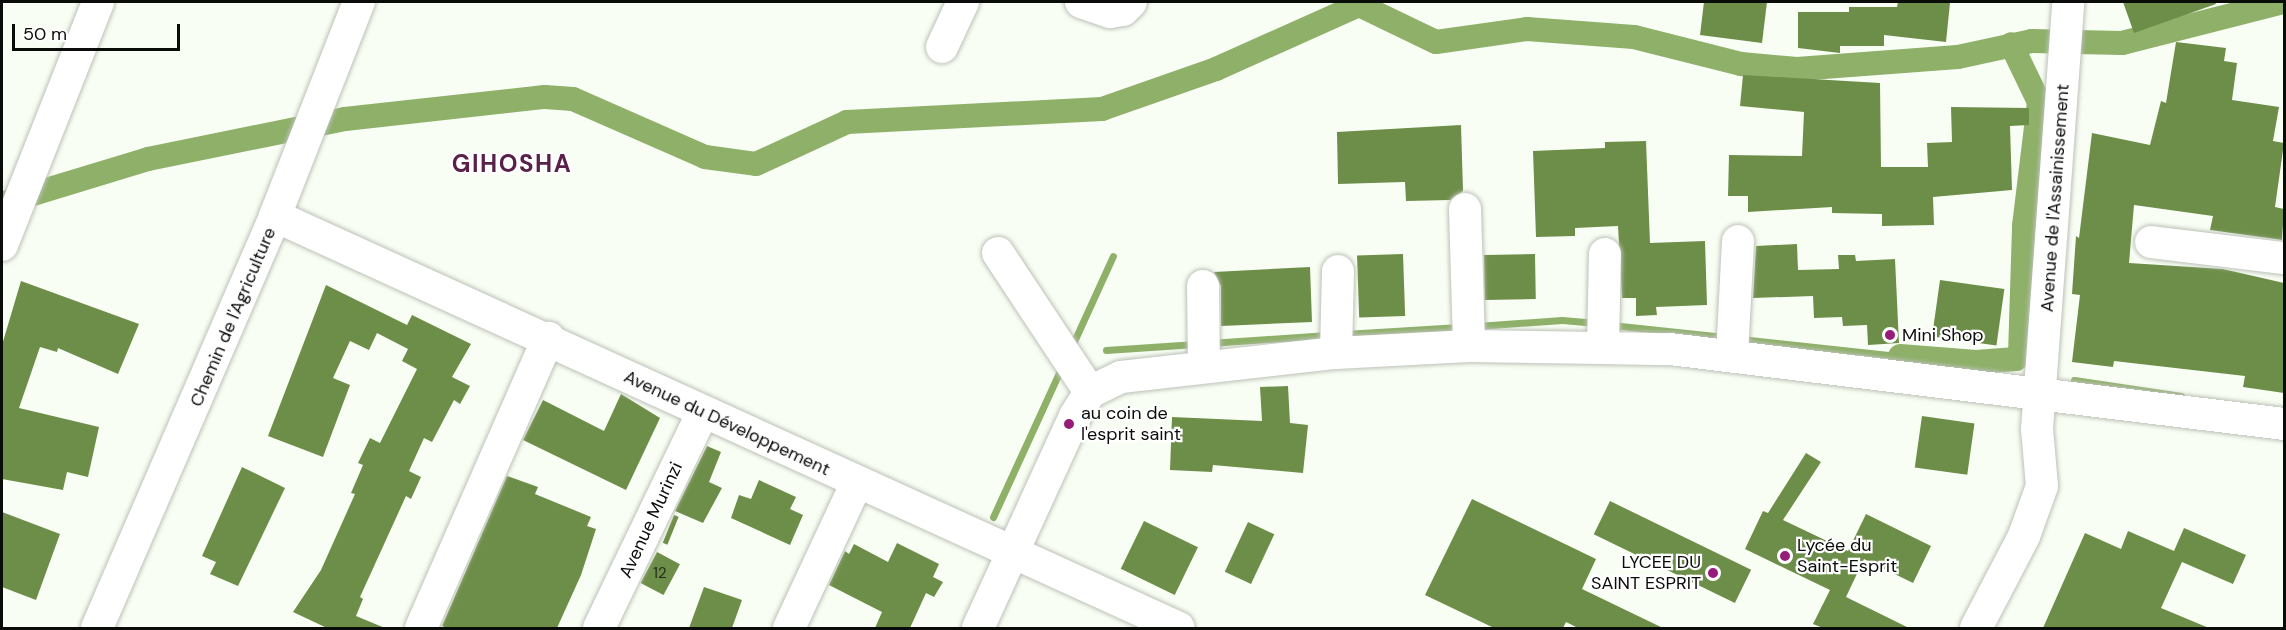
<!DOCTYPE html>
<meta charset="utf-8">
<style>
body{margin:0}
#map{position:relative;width:2286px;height:630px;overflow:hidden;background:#f9fef4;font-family:"DM Sans",sans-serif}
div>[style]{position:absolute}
.stream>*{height:7px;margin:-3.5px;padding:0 3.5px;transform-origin:3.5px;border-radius:3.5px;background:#8eb069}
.canal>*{height:24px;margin:-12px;padding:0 12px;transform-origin:12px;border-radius:12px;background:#8eb069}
.building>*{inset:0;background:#6d8e48;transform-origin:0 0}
.roads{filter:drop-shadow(0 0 2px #bcc1b8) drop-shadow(0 0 2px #bcc1b8)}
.minor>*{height:32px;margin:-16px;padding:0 16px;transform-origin:16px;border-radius:16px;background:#fff}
.dots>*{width:16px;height:16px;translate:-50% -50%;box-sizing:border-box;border:3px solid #fff;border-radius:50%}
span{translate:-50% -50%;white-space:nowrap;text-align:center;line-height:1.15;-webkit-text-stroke:4.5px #fff;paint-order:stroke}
.number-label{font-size:15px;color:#232c19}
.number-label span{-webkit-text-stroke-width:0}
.street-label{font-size:18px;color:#0a0c09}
.poi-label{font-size:18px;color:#0a0c09}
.left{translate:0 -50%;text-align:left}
.right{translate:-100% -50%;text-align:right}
.district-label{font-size:24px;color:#592049;font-weight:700;letter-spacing:1.5px}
.frame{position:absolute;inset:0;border:3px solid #0a0c09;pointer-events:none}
.scale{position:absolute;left:12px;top:24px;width:168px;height:27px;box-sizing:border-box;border:3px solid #0a0c09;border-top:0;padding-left:8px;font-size:18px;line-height:21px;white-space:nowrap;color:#0a0c09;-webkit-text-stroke:4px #fff;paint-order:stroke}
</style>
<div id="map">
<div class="stream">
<i style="left:1611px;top:325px;width:116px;rotate:6deg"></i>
<i style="left:1477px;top:326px;width:85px;rotate:-4deg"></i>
<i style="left:1562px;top:320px;width:32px;rotate:5deg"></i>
<i style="left:1345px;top:334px;width:115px;rotate:-3.5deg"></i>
<i style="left:1740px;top:339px;width:161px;rotate:6.1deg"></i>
<i style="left:1210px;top:343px;width:118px;rotate:-3.9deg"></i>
<i style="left:1071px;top:348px;width:101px;rotate:-65.5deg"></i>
<i style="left:1106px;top:350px;width:90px;rotate:-3.8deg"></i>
<i style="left:2074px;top:380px;width:108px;rotate:8.5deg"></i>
<i style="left:993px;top:517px;width:166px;rotate:-65.4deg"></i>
</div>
<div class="canal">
<i style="left:10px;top:201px;width:144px;rotate:-16.9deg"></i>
<i style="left:148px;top:159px;width:201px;rotate:-11.5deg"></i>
<i style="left:345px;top:119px;width:201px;rotate:-6.3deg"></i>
<i style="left:545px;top:97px;width:28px;rotate:4deg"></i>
<i style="left:573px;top:99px;width:144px;rotate:23.7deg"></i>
<i style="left:705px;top:157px;width:51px;rotate:7.8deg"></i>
<i style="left:756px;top:164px;width:100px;rotate:-24.8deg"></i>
<i style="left:847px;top:122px;width:255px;rotate:-2.9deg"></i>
<i style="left:1102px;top:109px;width:121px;rotate:-19.3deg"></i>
<i style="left:1216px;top:69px;width:157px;rotate:-24.1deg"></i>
<i style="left:1359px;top:5px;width:85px;rotate:25.7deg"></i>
<i style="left:1436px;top:42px;width:92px;rotate:-8.1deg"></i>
<i style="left:1527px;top:29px;width:107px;rotate:4.3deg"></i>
<i style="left:1634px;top:37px;width:110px;rotate:14.2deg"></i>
<i style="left:1741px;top:64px;width:56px;rotate:5.1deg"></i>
<i style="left:1797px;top:69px;width:161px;rotate:-4.3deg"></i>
<i style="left:1958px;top:57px;width:76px;rotate:-12.2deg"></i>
<i style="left:2032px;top:41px;width:90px;rotate:1.3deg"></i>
<i style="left:2122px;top:43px;width:166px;rotate:-14.3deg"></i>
<i style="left:1900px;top:356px;width:76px;rotate:4.5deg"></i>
<i style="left:1976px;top:362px;width:40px;rotate:-4.3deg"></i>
<i style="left:2016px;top:359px;width:6px;rotate:-45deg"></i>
<i style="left:2020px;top:355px;width:129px;rotate:-88.2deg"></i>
<i style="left:2024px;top:226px;width:125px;rotate:-83.1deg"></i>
<i style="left:2039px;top:102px;width:64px;rotate:-115.8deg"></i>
</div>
<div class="building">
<i style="clip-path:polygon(1704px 2px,1767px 2px,1762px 43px,1700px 35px)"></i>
<i style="clip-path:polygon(1898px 2px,1950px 3px,1946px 42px,1884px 35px,1884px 46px,1840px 46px,1840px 53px,1798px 48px,1798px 12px,1849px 12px,1849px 7px,1897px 7px)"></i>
<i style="clip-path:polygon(2123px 2px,2215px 2px,2216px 4px,2134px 33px)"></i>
<i style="clip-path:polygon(2176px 42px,2226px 48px,2224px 61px,2237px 63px,2232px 100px,2279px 107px,2273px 141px,2284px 143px,2275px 207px,2284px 209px,2282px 240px,2210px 230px,2213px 216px,2134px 205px,2129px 263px,2223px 269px,2284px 283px,2284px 393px,2243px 387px,2245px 376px,2114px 361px,2113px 367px,2072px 362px,2080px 295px,2072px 294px,2076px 236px,2079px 238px,2092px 133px,2150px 145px,2161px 101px,2166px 103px)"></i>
<i style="clip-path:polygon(1743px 75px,1880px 83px,1881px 167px,1928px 167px,1927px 143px,1952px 142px,1951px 107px,2029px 108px,2029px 125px,2010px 126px,2012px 190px,1933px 197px,1934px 225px,1882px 226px,1882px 214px,1832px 213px,1832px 207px,1748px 212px,1748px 196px,1728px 196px,1729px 155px,1802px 156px,1804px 112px,1740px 106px)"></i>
<i style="clip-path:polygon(1461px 125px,1463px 191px,1450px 200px,1406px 201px,1405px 182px,1338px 184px,1337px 132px)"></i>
<i style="clip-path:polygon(1646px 141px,1650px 243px,1705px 241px,1707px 305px,1656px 307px,1657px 315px,1636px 316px,1636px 298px,1622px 298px,1618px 226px,1575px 228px,1575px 236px,1536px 237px,1533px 151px,1605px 148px,1605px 142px)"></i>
<i style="clip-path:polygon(1797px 244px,1798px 270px,1839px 269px,1838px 255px,1855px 255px,1856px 261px,1895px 259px,1899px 343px,1868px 345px,1867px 325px,1843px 326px,1842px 317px,1814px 318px,1813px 296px,1753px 298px,1756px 246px)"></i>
<i style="left:1403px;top:254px;width:62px;height:46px;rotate:88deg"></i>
<i style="left:1535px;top:254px;width:45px;height:51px;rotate:89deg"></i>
<i style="clip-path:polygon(1310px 267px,1312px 322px,1221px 326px,1221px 286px,1214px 272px)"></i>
<i style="left:1940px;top:280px;width:65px;height:57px;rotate:8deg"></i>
<i style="clip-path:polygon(21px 281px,139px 324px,118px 374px,58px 348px,57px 352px,40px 347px,19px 408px,99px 427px,88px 477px,67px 472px,63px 490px,2px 479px,2px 345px)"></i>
<i style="clip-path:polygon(326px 285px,407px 325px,412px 315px,471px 344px,452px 377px,470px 386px,460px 404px,454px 400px,432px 442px,424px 438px,409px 471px,421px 477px,411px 499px,406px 496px,360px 597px,363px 599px,356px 616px,385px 628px,327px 628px,293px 612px,321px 570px,355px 494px,351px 493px,363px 465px,358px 463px,370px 438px,380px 443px,417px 369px,402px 361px,408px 349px,377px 333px,369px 350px,350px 341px,333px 378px,350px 385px,323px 457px,268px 436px)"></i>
<i style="clip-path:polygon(1288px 386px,1290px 423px,1308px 425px,1303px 473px,1213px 465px,1212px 472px,1170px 470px,1172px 417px,1262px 421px,1260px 387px)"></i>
<i style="clip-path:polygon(621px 394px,660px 418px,626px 490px,523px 440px,543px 400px,604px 431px)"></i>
<i style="left:1922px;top:416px;width:53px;height:52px;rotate:8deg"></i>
<i style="clip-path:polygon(707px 446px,721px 452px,709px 482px,722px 488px,703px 523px,675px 511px)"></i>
<i style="clip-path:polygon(1806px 453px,1821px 462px,1783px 520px,1848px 551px,1866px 514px,1931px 546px,1913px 583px,1864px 559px,1846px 597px,1909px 628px,1823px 628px,1813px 624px,1830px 590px,1745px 549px,1763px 511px,1768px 513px)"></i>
<i style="clip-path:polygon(242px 467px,285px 488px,238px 586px,210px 574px,216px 562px,202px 556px)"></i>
<i style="clip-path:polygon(507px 476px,538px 487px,535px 494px,591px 517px,587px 526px,596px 529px,581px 575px,557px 628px,447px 628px,442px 626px)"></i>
<i style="clip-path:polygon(759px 480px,796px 497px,790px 509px,803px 515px,790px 545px,731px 518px,739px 495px,751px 499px)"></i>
<i style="clip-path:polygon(1472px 499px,1596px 559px,1582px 589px,1663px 628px,1578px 628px,1566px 622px,1563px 628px,1494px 628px,1425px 595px)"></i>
<i style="left:1610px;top:501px;width:157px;height:37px;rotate:26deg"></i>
<i style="clip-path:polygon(2px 512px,60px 534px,36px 600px,2px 587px)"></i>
<i style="left:674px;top:515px;width:5px;height:30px;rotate:22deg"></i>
<i style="left:1144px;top:521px;width:60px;height:53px;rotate:26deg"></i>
<i style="left:1248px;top:522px;width:29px;height:55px;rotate:25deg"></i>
<i style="clip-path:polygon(2184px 528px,2246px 555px,2233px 584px,2182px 562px,2161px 608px,2209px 628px,2043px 628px,2085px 533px,2121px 549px,2128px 531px,2174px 551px)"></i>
<i style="clip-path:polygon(897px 543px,939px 564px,933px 577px,943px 582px,934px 597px,926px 593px,910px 628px,875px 628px,882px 612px,829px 585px,845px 551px,849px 554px,854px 544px,888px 562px)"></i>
<i style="left:657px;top:552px;width:26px;height:35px;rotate:28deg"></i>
<i style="clip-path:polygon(704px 587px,742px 600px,732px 628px,689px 628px)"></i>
</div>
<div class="roads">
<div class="minor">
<i style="left:1081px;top:2px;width:31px;rotate:19deg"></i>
<i style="left:1110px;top:12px;width:13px;rotate:-9deg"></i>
<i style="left:1123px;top:10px;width:11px;rotate:-45deg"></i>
<i style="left:942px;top:47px;width:50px;rotate:-65deg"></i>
<i style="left:1465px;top:209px;width:137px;rotate:88.3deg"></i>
<i style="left:275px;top:216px;width:993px;rotate:24.5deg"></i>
<i style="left:2151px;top:242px;width:134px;rotate:6.9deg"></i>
<i style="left:2px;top:245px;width:261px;rotate:-68.4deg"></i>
<i style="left:998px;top:253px;width:167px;rotate:56.5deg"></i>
<i style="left:1203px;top:286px;width:80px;rotate:89.3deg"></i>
<i style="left:1603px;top:347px;width:93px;rotate:-88.8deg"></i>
<i style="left:1336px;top:353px;width:82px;rotate:-88.6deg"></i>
<i style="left:1732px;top:356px;width:115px;rotate:-87deg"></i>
<i style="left:97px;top:628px;width:449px;rotate:-66.6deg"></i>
<i style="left:275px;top:216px;width:230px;rotate:-68.6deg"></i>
<i style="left:421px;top:628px;width:317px;rotate:-66.3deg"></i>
<i style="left:599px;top:628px;width:240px;rotate:-64.3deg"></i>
<i style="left:789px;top:628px;width:159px;rotate:-65deg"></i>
<i style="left:978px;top:628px;width:233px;rotate:-65.4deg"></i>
<i style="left:1075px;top:416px;width:28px;rotate:-58deg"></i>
<i style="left:1090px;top:392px;width:34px;rotate:-26deg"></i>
<i style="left:1121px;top:377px;width:216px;rotate:-6.4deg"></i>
<i style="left:1336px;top:353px;width:133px;rotate:-3deg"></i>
<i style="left:1469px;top:346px;width:201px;rotate:0.9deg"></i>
<i style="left:1670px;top:349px;width:619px;rotate:6.96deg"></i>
<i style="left:1976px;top:628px;width:104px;rotate:-62.4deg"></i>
<i style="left:2024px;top:536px;width:53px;rotate:-70.2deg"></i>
<i style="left:2042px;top:486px;width:57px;rotate:-95deg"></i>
<i style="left:2037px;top:429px;width:428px;rotate:-85.8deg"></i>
</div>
</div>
<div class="dots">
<i style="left:1890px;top:335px;background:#951d79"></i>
<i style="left:1069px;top:424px;background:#951d79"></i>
<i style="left:1785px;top:556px;background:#951d79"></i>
<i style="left:1713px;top:573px;background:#951d79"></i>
</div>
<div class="number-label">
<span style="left:660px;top:574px">12</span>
</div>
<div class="street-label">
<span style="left:2055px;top:198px;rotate:-86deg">Avenue de l'Assainissement</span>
<span style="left:233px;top:317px;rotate:-67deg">Chemin de l'Agriculture</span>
<span style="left:727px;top:423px;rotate:25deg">Avenue du Développement</span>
<span style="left:651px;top:520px;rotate:-65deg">Avenue Murinzi</span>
</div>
<div class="poi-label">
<span class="left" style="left:1902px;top:335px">Mini Shop</span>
<span class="left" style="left:1081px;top:424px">au coin de<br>l'esprit saint</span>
<span class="left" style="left:1797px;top:556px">Lycée du<br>Saint-Esprit</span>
<span class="right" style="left:1701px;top:573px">LYCEE DU<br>SAINT ESPRIT</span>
</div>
<div class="district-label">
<span style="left:512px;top:164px">GIHOSHA</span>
</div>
<div class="frame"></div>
<div class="scale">50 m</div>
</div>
